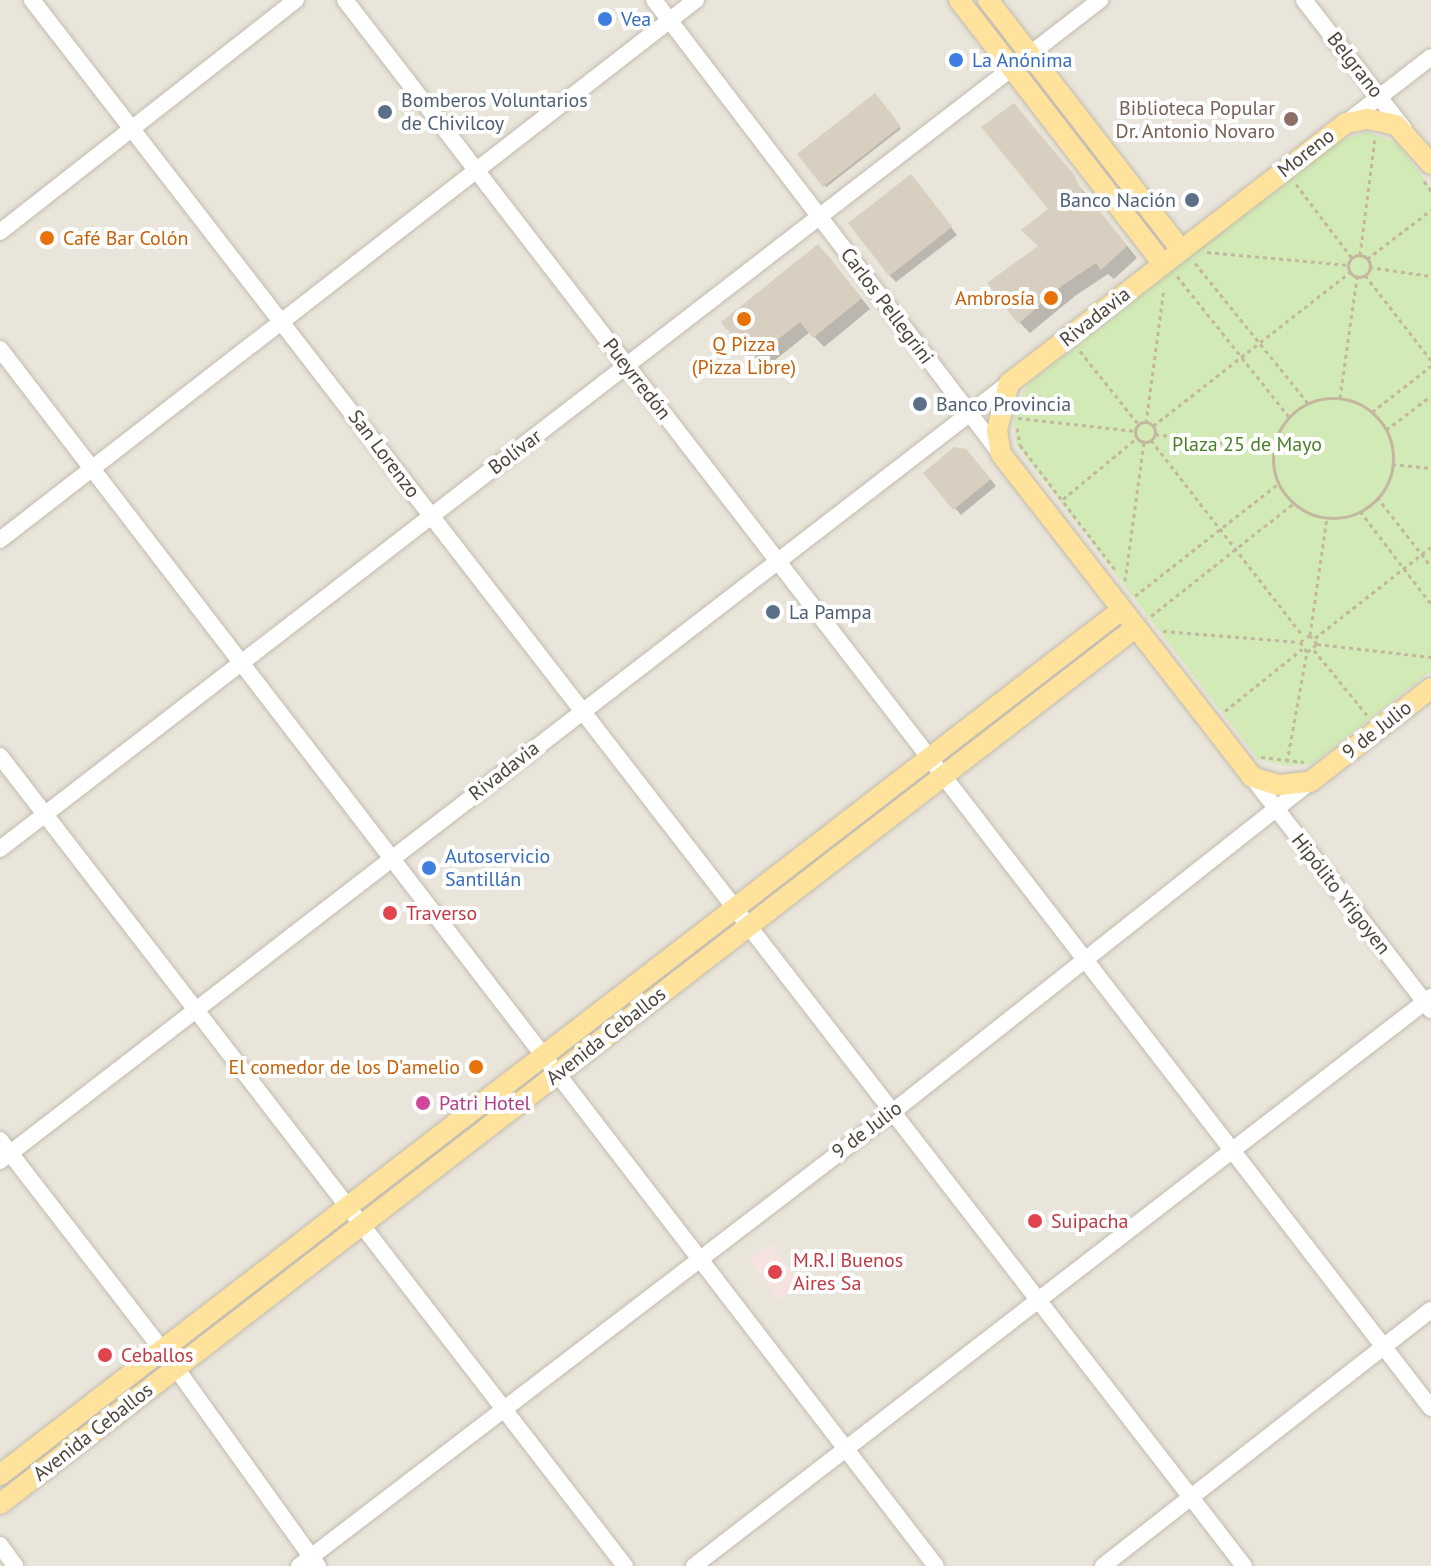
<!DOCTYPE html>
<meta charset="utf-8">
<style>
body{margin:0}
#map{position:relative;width:1431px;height:1566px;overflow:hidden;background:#f6f3ec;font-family:"PT Sans",sans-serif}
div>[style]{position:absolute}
.residential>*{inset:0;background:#eae5da;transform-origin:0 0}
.medical>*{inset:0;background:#f6e3e0;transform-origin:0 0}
.green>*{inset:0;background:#d2eab5}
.shadow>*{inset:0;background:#0003;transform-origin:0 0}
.building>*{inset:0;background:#d8cfc1;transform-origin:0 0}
.path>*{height:3px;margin-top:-1.5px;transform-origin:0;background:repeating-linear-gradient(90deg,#c4b79f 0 4px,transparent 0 8px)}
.path>.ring{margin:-1.5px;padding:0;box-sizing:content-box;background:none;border:3px solid #c4b79f;border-radius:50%}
.roads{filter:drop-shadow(0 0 2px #c2bbae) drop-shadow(0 0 2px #c2bbae)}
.minor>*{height:16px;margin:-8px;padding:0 8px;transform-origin:8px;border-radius:8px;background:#fff}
.major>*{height:20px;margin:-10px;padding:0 10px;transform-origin:10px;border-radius:10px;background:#ffe39c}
.dots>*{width:22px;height:22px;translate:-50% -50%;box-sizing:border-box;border:4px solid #fff;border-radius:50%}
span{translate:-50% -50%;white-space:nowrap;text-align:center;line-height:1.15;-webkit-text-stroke:8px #fff;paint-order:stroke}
.shop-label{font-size:20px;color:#366cbe}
.left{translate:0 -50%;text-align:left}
.street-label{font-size:20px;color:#4b4439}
.service-label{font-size:20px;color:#4e5e75}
.right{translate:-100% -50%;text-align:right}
.education-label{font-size:20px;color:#785e54}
.food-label{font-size:20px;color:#c56008}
.park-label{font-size:20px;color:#4a7f2a}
.health-label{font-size:20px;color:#be3a42}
.hotel-label{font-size:20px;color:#b23c85}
</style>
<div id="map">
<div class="residential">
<i style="left:0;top:0;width:1431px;height:1566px"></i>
</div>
<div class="medical">
<i style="left:771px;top:1244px;width:50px;height:27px;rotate:53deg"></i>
</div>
<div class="green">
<i style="clip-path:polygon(1369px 132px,1398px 144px,1431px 188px,1431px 671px,1312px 764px,1287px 766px,1258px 759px,1016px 444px,1014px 418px,1027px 385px,1337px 140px)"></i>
</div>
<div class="shadow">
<i style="left:877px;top:98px;width:39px;height:95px;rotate:52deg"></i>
<i style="clip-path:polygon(1014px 105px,1137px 258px,1114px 279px,1108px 274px,1075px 296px,1030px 333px,1019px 322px,1051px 209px)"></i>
<i style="clip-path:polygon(917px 183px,957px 235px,896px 282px,890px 276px)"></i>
<i style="clip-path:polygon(828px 256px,870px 309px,824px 347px,810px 332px,764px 369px,724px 322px)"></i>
<i style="clip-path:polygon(972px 457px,996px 486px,961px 515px,925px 473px)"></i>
</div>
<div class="building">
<i style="left:875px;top:93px;width:42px;height:99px;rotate:52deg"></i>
<i style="clip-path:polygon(1014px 103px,1074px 175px,1089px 205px,1093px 202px,1127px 246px,1101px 270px,1096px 263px,1063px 285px,1018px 324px,987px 283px,1038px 246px,1021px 230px,1048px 209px,981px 127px)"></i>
<i style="left:911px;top:174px;width:67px;height:80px;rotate:52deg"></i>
<i style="clip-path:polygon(818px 244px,862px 298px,813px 338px,800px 322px,752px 360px,721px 322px)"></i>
<i style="clip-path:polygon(954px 447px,966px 449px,991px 479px,953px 510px,923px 473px)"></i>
</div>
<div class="path">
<i style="left:1424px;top:181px;width:12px;rotate:55deg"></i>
<i style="left:1296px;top:184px;width:93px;rotate:52.9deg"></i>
<i style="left:1207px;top:252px;width:142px;rotate:5.3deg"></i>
<i style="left:1360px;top:255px;width:118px;rotate:-82.7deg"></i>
<i class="ring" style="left:1348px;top:255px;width:19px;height:19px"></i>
<i style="left:1367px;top:259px;width:81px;rotate:-37.4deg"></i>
<i style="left:1195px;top:263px;width:180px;rotate:51.1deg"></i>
<i style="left:1369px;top:267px;width:63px;rotate:8.3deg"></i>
<i style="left:1365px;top:275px;width:108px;rotate:52.2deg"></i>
<i style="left:1177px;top:276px;width:180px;rotate:51.5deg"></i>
<i style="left:1080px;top:351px;width:95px;rotate:51.4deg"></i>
<i style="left:1340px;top:398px;width:122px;rotate:-82deg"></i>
<i class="ring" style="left:1273px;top:398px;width:117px;height:117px"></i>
<i style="left:1372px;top:412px;width:75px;rotate:-37.9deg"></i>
<i style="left:1018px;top:418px;width:118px;rotate:6.3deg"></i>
<i class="ring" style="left:1135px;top:422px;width:17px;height:17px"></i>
<i style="left:1146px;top:423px;width:136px;rotate:-82.4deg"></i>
<i style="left:1153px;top:426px;width:250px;rotate:-38deg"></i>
<i style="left:1017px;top:428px;width:17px;rotate:80deg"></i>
<i style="left:1020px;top:445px;width:158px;rotate:52.7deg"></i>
<i style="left:1386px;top:430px;width:56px;rotate:-37.1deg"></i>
<i style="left:1155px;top:434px;width:120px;rotate:7.7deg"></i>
<i style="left:1151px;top:440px;width:248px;rotate:52.2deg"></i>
<i style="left:1392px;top:464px;width:39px;rotate:6deg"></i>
<i style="left:1377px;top:497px;width:88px;rotate:52deg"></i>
<i style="left:1063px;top:499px;width:96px;rotate:-39.5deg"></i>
<i style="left:1360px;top:511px;width:117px;rotate:52.6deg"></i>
<i style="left:1125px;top:581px;width:140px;rotate:-82.2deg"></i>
<i style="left:1135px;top:596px;width:183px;rotate:-38.1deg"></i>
<i style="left:1151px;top:616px;width:182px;rotate:-38.3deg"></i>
<i style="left:1163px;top:631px;width:136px;rotate:4.6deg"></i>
<i style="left:1310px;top:635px;width:119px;rotate:-81.8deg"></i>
<i style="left:1315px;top:638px;width:147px;rotate:-38.1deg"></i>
<i style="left:1317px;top:644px;width:11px;rotate:-128deg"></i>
<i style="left:1310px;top:635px;width:12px;rotate:145deg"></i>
<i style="left:1300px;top:642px;width:12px;rotate:55deg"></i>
<i style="left:1307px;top:652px;width:13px;rotate:-39deg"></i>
<i style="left:1317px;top:644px;width:115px;rotate:6.5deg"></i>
<i style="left:1314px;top:650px;width:84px;rotate:50.8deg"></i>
<i style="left:1225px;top:711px;width:99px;rotate:-38.8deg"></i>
<i style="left:1261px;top:757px;width:43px;rotate:6.6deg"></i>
<i style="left:1287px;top:762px;width:112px;rotate:-79.7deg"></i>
</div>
<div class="roads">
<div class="minor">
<i style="left:32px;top:0;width:1980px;rotate:52.26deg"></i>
<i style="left:345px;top:0;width:1778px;rotate:52.36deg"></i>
<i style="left:654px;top:0;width:570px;rotate:52.63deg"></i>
<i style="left:1304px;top:0;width:163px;rotate:52.2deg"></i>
<i style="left:1347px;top:122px;width:106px;rotate:-37.7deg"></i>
<i style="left:0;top:232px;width:376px;rotate:-38.1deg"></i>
<i style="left:0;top:349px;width:1535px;rotate:52.44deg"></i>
<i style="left:0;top:540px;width:881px;rotate:-37.81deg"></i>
<i style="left:0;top:756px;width:1023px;rotate:52.35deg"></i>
<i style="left:1252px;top:777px;width:294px;rotate:52.5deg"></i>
<i style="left:0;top:849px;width:1390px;rotate:-37.66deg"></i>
<i style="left:0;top:1140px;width:288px;rotate:52.3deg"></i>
<i style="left:176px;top:1368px;width:244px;rotate:54.4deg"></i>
<i style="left:0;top:1161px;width:1274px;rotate:-37.63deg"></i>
<i style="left:0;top:1545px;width:26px;rotate:54deg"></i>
<i style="left:299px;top:1566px;width:744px;rotate:-37.41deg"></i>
<i style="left:890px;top:1114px;width:535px;rotate:-38.33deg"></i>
<i style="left:694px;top:1566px;width:931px;rotate:-37.67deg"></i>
<i style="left:1103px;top:1566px;width:416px;rotate:-38deg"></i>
</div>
<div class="major">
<i style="left:959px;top:0;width:334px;rotate:52.3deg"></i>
<i style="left:988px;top:0;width:316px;rotate:52.3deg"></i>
<i style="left:1431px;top:164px;width:52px;rotate:-131.9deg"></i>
<i style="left:1396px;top:125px;width:30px;rotate:-168deg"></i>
<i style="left:1367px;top:119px;width:21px;rotate:169deg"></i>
<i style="left:1346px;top:123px;width:426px;rotate:142.3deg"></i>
<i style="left:1009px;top:383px;width:49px;rotate:104.3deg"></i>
<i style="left:997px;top:430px;width:24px;rotate:81deg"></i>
<i style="left:1001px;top:454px;width:409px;rotate:52.1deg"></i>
<i style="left:1252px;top:777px;width:28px;rotate:17deg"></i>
<i style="left:1279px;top:785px;width:31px;rotate:-6deg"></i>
<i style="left:1310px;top:782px;width:153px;rotate:-37.8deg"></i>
<i style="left:0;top:1475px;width:1416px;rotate:-37.65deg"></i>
<i style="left:0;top:1504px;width:1434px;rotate:-37.66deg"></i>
</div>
</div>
<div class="dots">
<i style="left:605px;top:19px;background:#3f7fe0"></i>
<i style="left:956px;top:60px;background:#3f7fe0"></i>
<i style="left:385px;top:112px;background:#5c6f8a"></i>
<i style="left:1291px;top:119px;background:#8d6e63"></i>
<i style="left:1192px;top:200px;background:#5c6f8a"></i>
<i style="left:47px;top:238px;background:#e8710a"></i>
<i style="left:1051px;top:298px;background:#e8710a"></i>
<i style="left:744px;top:319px;background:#e8710a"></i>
<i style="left:920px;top:404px;background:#5c6f8a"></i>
<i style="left:773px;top:612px;background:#5c6f8a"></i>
<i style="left:429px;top:868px;background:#3f7fe0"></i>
<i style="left:390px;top:913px;background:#e0444e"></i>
<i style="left:476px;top:1067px;background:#e8710a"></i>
<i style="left:423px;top:1103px;background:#d1479c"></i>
<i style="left:1035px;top:1221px;background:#e0444e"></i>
<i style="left:775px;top:1272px;background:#e0444e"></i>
<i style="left:105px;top:1355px;background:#e0444e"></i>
</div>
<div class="shop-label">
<span class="left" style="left:621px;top:19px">Vea</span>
<span class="left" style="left:972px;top:60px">La Anónima</span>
<span class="left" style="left:445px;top:868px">Autoservicio<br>Santillán</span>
</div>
<div class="street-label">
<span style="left:1355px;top:65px;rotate:52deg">Belgrano</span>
<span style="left:1306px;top:153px;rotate:-38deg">Moreno</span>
<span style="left:887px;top:306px;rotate:53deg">Carlos Pellegrini</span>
<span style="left:1095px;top:317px;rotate:-38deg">Rivadavia</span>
<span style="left:637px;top:379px;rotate:52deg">Pueyrredón</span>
<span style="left:515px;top:452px;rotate:-37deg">Bolívar</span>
<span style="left:384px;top:454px;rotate:53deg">San Lorenzo</span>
<span style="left:1377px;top:730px;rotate:-38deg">9 de Julio</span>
<span style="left:504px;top:771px;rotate:-38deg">Rivadavia</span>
<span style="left:1341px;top:894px;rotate:52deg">Hipólito Yrigoyen</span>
<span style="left:606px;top:1036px;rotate:-38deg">Avenida Ceballos</span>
<span style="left:867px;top:1130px;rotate:-37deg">9 de Julio</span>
<span style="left:93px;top:1432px;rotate:-38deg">Avenida Ceballos</span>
</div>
<div class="service-label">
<span class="left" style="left:401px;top:112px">Bomberos Voluntarios<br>de Chivilcoy</span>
<span class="right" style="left:1176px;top:200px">Banco Nación</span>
<span class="left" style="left:936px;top:404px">Banco Provincia</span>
<span class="left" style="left:789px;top:612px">La Pampa</span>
</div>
<div class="education-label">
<span class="right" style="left:1275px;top:120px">Biblioteca Popular<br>Dr. Antonio Novaro</span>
</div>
<div class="food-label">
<span class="left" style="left:63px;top:238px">Café Bar Colón</span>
<span class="right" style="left:1035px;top:298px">Ambrosía</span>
<span style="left:744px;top:356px">Q Pizza<br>(Pizza Libre)</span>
<span class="right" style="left:460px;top:1067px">El comedor de los D'amelio</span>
</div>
<div class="park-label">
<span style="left:1247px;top:444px">Plaza 25 de Mayo</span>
</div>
<div class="health-label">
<span class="left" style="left:406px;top:913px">Traverso</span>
<span class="left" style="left:1051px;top:1221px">Suipacha</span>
<span class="left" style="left:793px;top:1272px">M.R.I Buenos<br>Aires Sa</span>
<span class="left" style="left:121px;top:1355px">Ceballos</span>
</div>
<div class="hotel-label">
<span class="left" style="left:439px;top:1103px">Patri Hotel</span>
</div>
</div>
